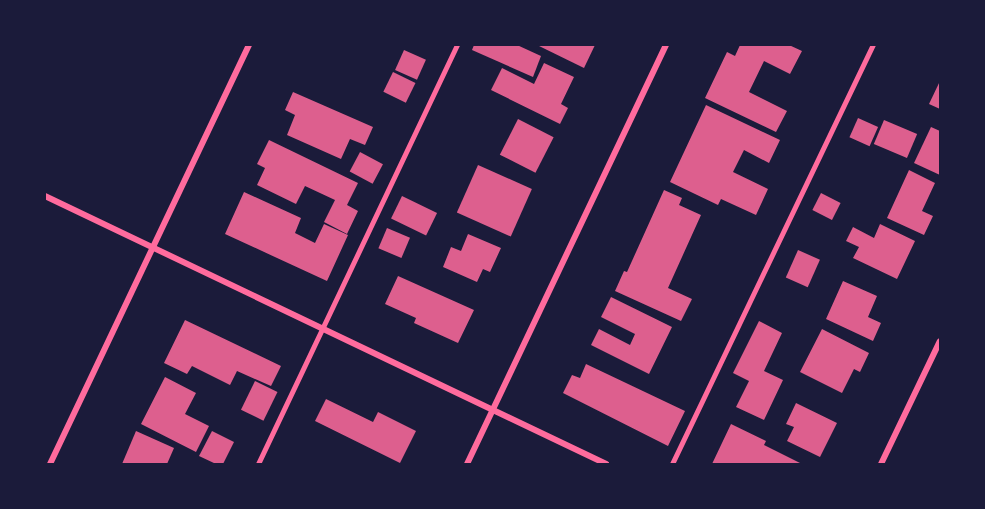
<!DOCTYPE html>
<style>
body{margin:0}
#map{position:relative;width:985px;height:509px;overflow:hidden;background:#1b1b3a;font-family:Figtree,sans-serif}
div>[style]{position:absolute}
.building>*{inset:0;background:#dd5f8e;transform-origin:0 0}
.service>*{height:4.5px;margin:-2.25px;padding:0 2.25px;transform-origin:2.25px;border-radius:2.25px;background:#ff6b9d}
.minor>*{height:6px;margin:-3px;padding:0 3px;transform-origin:3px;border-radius:3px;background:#ff6b9d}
span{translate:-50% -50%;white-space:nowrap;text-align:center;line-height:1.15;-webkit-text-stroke:4.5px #1b1b3a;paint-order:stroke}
.frame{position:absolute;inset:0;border:46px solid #1b1b3a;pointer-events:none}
</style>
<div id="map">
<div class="building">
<i style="clip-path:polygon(474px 45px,517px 45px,541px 56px,533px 77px,472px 50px)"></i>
<i style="clip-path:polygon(537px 45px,595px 45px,584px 68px)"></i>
<i style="clip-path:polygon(740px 45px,789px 45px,802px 51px,790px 74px,764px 61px,749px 92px,787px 111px,776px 132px,705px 98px,727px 52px,735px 56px)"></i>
<i style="left:404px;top:50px;width:24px;height:22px;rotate:24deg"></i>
<i style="clip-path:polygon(544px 63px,574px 77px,561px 104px,568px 108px,560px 124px,491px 90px,502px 68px,534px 84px)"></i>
<i style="left:393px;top:72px;width:25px;height:22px;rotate:26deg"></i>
<i style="clip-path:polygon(940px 81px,940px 109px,929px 104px)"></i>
<i style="clip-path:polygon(293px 92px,373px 127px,365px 145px,350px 139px,341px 159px,287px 135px,295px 115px,285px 110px)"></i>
<i style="clip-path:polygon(706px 105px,780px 140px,769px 163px,744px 150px,733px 172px,768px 189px,756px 215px,721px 199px,718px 205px,670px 182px)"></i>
<i style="left:858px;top:118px;width:22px;height:21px;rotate:24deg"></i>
<i style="left:518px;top:119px;width:40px;height:40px;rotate:27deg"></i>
<i style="left:884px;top:120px;width:36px;height:26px;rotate:23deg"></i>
<i style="clip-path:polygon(931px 127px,940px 131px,940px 175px,914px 163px)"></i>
<i style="clip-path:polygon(269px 140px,358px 183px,347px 205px,358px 211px,347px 234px,324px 222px,335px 200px,305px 186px,296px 204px,257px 185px,265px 168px,257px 164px)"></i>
<i style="left:360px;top:152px;width:26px;height:22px;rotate:28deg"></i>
<i style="left:478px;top:165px;width:59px;height:52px;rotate:24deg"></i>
<i style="clip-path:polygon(909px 170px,935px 183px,922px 211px,933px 216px,924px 235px,887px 218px)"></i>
<i style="clip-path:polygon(664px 190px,682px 198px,679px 205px,701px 215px,668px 288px,692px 299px,681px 321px,615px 291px,624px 271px,627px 272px)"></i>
<i style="clip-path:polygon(244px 192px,301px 218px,295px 233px,315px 243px,324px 224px,348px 235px,327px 281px,225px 234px)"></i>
<i style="left:821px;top:193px;width:22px;height:19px;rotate:27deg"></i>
<i style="left:402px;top:196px;width:39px;height:25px;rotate:26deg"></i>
<i style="clip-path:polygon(880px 224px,915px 241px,897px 279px,853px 258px,859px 247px,846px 241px,853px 227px,874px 238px)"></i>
<i style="left:387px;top:228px;width:25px;height:22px;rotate:23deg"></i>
<i style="clip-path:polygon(468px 234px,501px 248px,490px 272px,483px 269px,477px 282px,443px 267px,451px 247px,461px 251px)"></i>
<i style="left:798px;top:250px;width:24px;height:30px;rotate:24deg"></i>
<i style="clip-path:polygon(398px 276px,474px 310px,458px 343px,414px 323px,416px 318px,385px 304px)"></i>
<i style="clip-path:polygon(843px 281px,877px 296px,868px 317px,881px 323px,873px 341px,826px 319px)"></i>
<i style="clip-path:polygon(611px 297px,672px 327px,649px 374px,591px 345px,599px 329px,630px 345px,635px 334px,601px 317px)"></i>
<i style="clip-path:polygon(185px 320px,281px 366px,271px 386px,237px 371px,230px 385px,192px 366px,187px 374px,164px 363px)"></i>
<i style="clip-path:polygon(759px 321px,782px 333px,764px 371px,783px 380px,764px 420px,736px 407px,749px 381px,733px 373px)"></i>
<i style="clip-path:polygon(822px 329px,869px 353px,860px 372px,854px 369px,842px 393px,800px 372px)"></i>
<i style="clip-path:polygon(586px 364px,685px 411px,668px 446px,563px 393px,572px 375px,580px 378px)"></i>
<i style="clip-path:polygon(165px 377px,196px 393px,185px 414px,209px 426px,196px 452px,141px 424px)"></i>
<i style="left:255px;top:381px;width:25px;height:32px;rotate:26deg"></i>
<i style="clip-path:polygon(326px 399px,373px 422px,378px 412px,416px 431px,400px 463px,315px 421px)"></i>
<i style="clip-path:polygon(796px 403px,837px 423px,820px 457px,787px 441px,794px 427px,786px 424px)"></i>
<i style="clip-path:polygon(731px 424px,766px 441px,764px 445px,802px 464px,712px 464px)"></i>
<i style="clip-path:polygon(136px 431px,174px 448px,167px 464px,122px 464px)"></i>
<i style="clip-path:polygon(212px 431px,234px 442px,223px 464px,216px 464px,199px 456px)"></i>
</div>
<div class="service">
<i style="left:258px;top:464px;width:464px;rotate:-64.6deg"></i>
<i style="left:672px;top:464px;width:465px;rotate:-64.4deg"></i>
</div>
<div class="minor">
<i style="left:45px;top:196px;width:622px;rotate:25.53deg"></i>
<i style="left:50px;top:464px;width:464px;rotate:-64.6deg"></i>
<i style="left:467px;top:464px;width:464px;rotate:-64.6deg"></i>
<i style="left:881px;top:464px;width:136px;rotate:-64.4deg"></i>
</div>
<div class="frame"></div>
</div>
